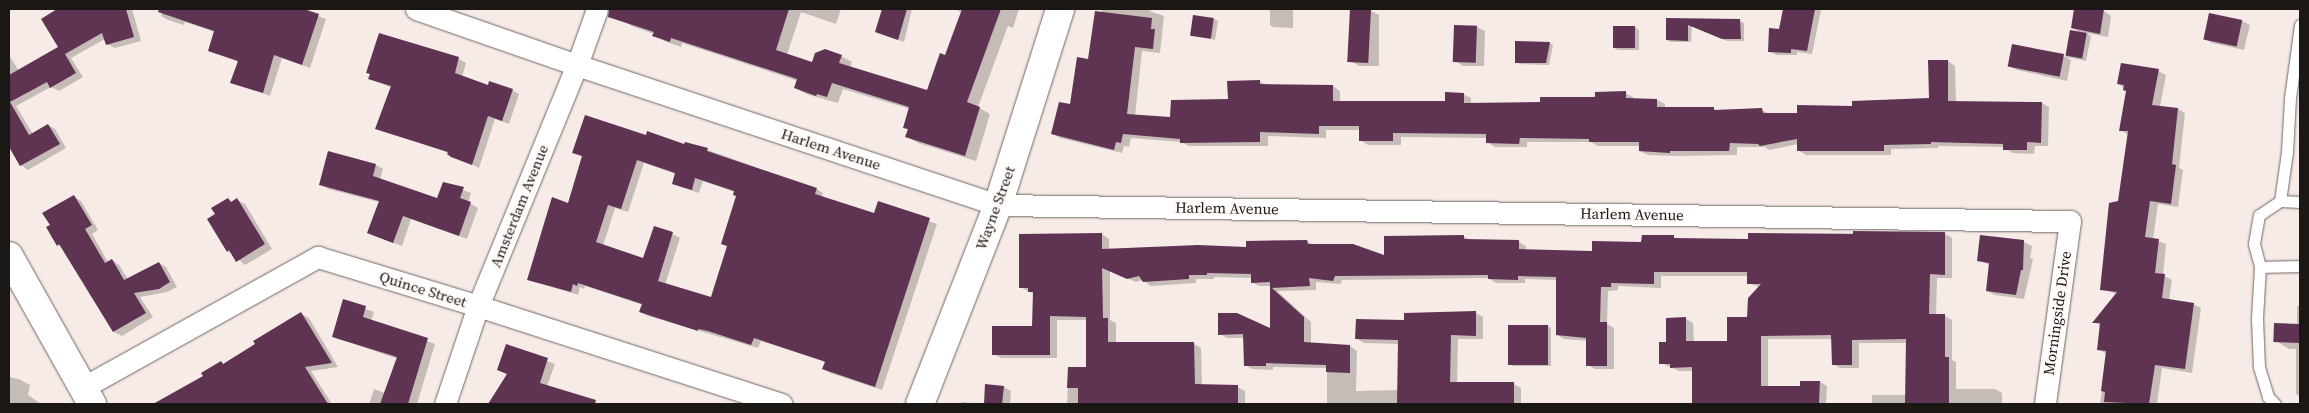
<!DOCTYPE html>
<style>
body{margin:0}
#map{position:relative;width:2309px;height:413px;overflow:hidden;background:#f7ebe7;font-family:"Source Serif 4",serif}
div>[style]{position:absolute}
.shadow>*{inset:0;background:#0003}
.building>*{inset:0;background:#5f3453;transform-origin:0 0}
.roads{filter:drop-shadow(0 0 1px #706662) drop-shadow(0 0 1px #706662)}
.lane>*{height:11px;margin:-5.5px;padding:0 5.5px;transform-origin:5.5px;border-radius:5.5px;background:#fff}
.street>*{height:21px;margin:-10.5px;padding:0 10.5px;transform-origin:10.5px;border-radius:10.5px;background:#fff}
.secondary>*{height:28px;margin:-14px;padding:0 14px;transform-origin:14px;border-radius:14px;background:#fff}
span{translate:-50% -50%;white-space:nowrap;text-align:center;line-height:1.15;-webkit-text-stroke:5px #fffaf8;paint-order:stroke}
.street-label{font-size:15px;color:#1b1715}
.frame{position:absolute;inset:0;border:10px solid #1b1715;pointer-events:none}
</style>
<div id="map">
<div class="shadow">
<i style="clip-path:polygon(60px 9px,76px 9px,87px 26px,90px 9px,132px 9px,141px 41px,115px 48px,107px 44px,105px 39px,71px 58px,83px 77px,59px 91px,51px 87px,16px 106px,33px 134px,48px 125px,55px 129px,66px 148px,28px 170px,21px 165px,9px 145px,9px 55px,19px 71px,60px 48px,43px 19px)"></i>
<i style="clip-path:polygon(163px 9px,268px 9px,288px 15px,291px 9px,300px 9px,326px 19px,310px 68px,282px 58px,270px 96px,232px 82px,239px 62px,209px 51px,215px 32px,185px 22px,184px 25px,168px 20px,161px 16px)"></i>
<i style="clip-path:polygon(627px 9px,841px 9px,836px 24px,801px 12px,787px 55px,813px 63px,841px 56px,852px 62px,850px 68px,928px 92px,946px 57px,962px 12px,954px 9px,1019px 9px,1013px 28px,1008px 26px,978px 107px,990px 114px,976px 161px,918px 143px,907px 137px,909px 130px,904px 127px,910px 109px,843px 89px,838px 103px,806px 94px,796px 88px,798px 81px,682px 43px,681px 47px,664px 41px,654px 34px,634px 27px,623px 21px)"></i>
<i style="clip-path:polygon(883px 9px,912px 9px,904px 42px,876px 32px)"></i>
<i style="clip-path:polygon(1102px 9px,1155px 9px,1149px 11px,1164px 16px,1160px 53px,1142px 51px,1135px 116px,1171px 118px,1229px 100px,1259px 81px,1266px 85px,1333px 86px,1340px 91px,1340px 102px,1447px 103px,1463px 94px,1471px 98px,1471px 104px,1541px 103px,1625px 93px,1633px 97px,1633px 99px,1657px 100px,1665px 104px,1665px 108px,1714px 109px,1719px 111px,1762px 110px,1769px 114px,1798px 115px,1930px 100px,1948px 61px,1955px 66px,1956px 102px,2042px 103px,2049px 107px,2048px 146px,2035px 146px,2034px 154px,2012px 153px,2004px 147px,1938px 146px,1938px 148px,1891px 149px,1891px 155px,1806px 155px,1798px 150px,1798px 144px,1769px 150px,1765px 147px,1737px 147px,1737px 155px,1677px 156px,1648px 155px,1640px 151px,1640px 146px,1598px 146px,1591px 142px,1527px 142px,1527px 147px,1495px 147px,1487px 142px,1487px 138px,1401px 137px,1401px 145px,1368px 145px,1360px 140px,1360px 130px,1326px 130px,1326px 138px,1268px 136px,1268px 146px,1189px 146px,1181px 142px,1131px 138px,1129px 147px,1124px 146px,1122px 153px,1060px 138px,1053px 134px,1071px 106px,1089px 60px)"></i>
<i style="clip-path:polygon(1270px 9px,1293px 9px,1293px 28px,1273px 27px,1270px 25px)"></i>
<i style="clip-path:polygon(1784px 9px,1821px 10px,1812px 54px,1797px 52px,1797px 55px,1776px 55px,1770px 51px,1780px 30px)"></i>
<i style="clip-path:polygon(2076px 9px,2104px 11px,2111px 16px,2108px 37px,2086px 33px,2091px 36px,2086px 61px,2066px 57px,2071px 60px,2067px 81px,2017px 70px,2009px 66px,2063px 56px,2066px 57px,2071px 31px,2081px 33px,2072px 28px)"></i>
<i style="clip-path:polygon(1351px 11px,1371px 11px,1379px 15px,1379px 66px,1359px 66px,1351px 61px)"></i>
<i style="clip-path:polygon(2210px 14px,2242px 21px,2250px 25px,2244px 50px,2212px 43px,2205px 39px)"></i>
<i style="clip-path:polygon(1214px 19px,1218px 21px,1215px 40px,1192px 35px)"></i>
<i style="clip-path:polygon(1668px 19px,1740px 21px,1744px 23px,1744px 41px,1727px 41px,1692px 25px,1691px 42px,1671px 42px,1667px 40px)"></i>
<i style="clip-path:polygon(1477px 27px,1485px 31px,1484px 66px,1463px 66px,1455px 61px)"></i>
<i style="clip-path:polygon(1635px 27px,1639px 30px,1639px 50px,1618px 50px,1614px 48px)"></i>
<i style="clip-path:polygon(380px 35px,459px 59px,466px 63px,462px 77px,488px 87px,512px 90px,519px 94px,509px 124px,495px 119px,479px 168px,449px 153px,377px 128px,392px 88px,370px 79px)"></i>
<i style="clip-path:polygon(1550px 43px,1553px 45px,1549px 65px,1520px 64px,1516px 62px)"></i>
<i style="clip-path:polygon(2158px 71px,2166px 75px,2160px 107px,2178px 109px,2185px 113px,2179px 168px,2183px 170px,2178px 207px,2158px 204px,2153px 239px,2166px 244px,2163px 275px,2172px 280px,2169px 300px,2193px 304px,2201px 308px,2192px 373px,2162px 368px,2157px 404px,2100px 404px,2107px 354px,2098px 349px,2101px 326px,2094px 322px,2117px 294px,2101px 289px,2119px 203px,2129px 135px,2120px 130px,2127px 91px,2119px 84px)"></i>
<i style="clip-path:polygon(evenodd,646px 137px,685px 146px,686px 143px,708px 150px,816px 189px,823px 193px,822px 197px,875px 214px,879px 203px,937px 224px,882px 390px,830px 373px,824px 369px,826px 362px,761px 341px,758px 348px,648px 316px,641px 312px,643px 305px,585px 286px,584px 289px,580px 287px,578px 295px,528px 279px,569px 204px,583px 157px,574px 152px,646px 137px,644px 163px,676px 174px,673px 183px,680px 187px,699px 193px,703px 181px,735px 192px,738px 196px,722px 243px,728px 247px,712px 298px,665px 285px,680px 238px,673px 234px,655px 228px,644px 260px,603px 246px,615px 208px,628px 212px,644px 163px)"></i>
<i style="clip-path:polygon(376px 165px,383px 169px,380px 180px,438px 200px,444px 183px,471px 193px,468px 202px,478px 208px,467px 239px,411px 219px,402px 246px,377px 237px,369px 233px,379px 202px,328px 189px,320px 184px)"></i>
<i style="clip-path:polygon(74px 197px,81px 201px,98px 230px,92px 234px,108px 262px,112px 260px,119px 265px,128px 279px,159px 263px,166px 267px,177px 287px,167px 292px,140px 297px,153px 317px,122px 336px,114px 332px,63px 248px,58px 245px)"></i>
<i style="clip-path:polygon(228px 200px,233px 203px,237px 200px,245px 204px,272px 249px,245px 265px,228px 251px,217px 215px)"></i>
<i style="clip-path:polygon(1944px 233px,1952px 238px,1952px 278px,1937px 278px,1936px 316px,1945px 316px,1952px 320px,1952px 360px,1956px 362px,1956px 389px,1995px 389px,2002px 393px,2002px 404px,1872px 404px,1872px 395px,1907px 395px,1908px 343px,1859px 343px,1859px 368px,1840px 368px,1833px 364px,1832px 339px,1768px 339px,1768px 387px,1801px 387px,1820px 382px,1827px 386px,1826px 403px,1837px 404px,1693px 404px,1694px 371px,1679px 371px,1661px 363px,1667px 343px,1686px 319px,1693px 323px,1694px 342px,1728px 342px,1749px 318px,1760px 287px,1748px 283px,1748px 276px,1661px 276px,1661px 288px,1618px 286px,1618px 290px,1608px 291px,1607px 324px,1614px 328px,1614px 369px,1595px 369px,1588px 365px,1588px 341px,1564px 339px,1557px 335px,1557px 280px,1525px 279px,1525px 283px,1496px 283px,1488px 278px,1342px 280px,1340px 284px,1316px 282px,1316px 290px,1277px 291px,1311px 322px,1311px 344px,1350px 346px,1357px 351px,1356px 391px,1398px 390px,1399px 344px,1364px 343px,1356px 338px,1405px 322px,1476px 313px,1483px 317px,1483px 339px,1458px 339px,1457px 383px,1514px 384px,1521px 388px,1521px 404px,1327px 404px,1327px 368px,1273px 367px,1273px 370px,1252px 369px,1245px 365px,1245px 338px,1227px 338px,1220px 334px,1272px 330px,1271px 286px,1259px 286px,1252px 282px,1252px 278px,1214px 277px,1214px 279px,1196px 279px,1196px 283px,1151px 286px,1143px 280px,1136px 282px,1110px 271px,1110px 320px,1116px 323px,1116px 344px,1194px 344px,1201px 348px,1202px 386px,1238px 387px,1245px 391px,1245px 404px,1067px 404px,1069px 368px,1087px 369px,1087px 320px,1057px 320px,1057px 358px,1001px 358px,994px 354px,1033px 327px,1034px 294px,1020px 287px,1102px 234px,1109px 239px,1109px 250px,1247px 248px,1307px 241px,1315px 246px,1385px 257px,1463px 236px,1470px 240px,1519px 242px,1526px 246px,1526px 251px,1593px 252px,1674px 237px,1679px 240px,1749px 241px,1749px 234px)"></i>
<i style="clip-path:polygon(2024px 242px,2032px 246px,2030px 258px,2033px 259px,2024px 299px,1995px 295px,1987px 291px,1990px 265px,1978px 260px)"></i>
<i style="clip-path:polygon(344px 301px,374px 312px,371px 321px,435px 344px,417px 404px,369px 404px,374px 389px,385px 393px,398px 359px,334px 337px)"></i>
<i style="clip-path:polygon(2297px 306px,2300px 306px,2300px 397px,2296px 394px,2296px 349px,2289px 349px,2276px 341px,2297px 325px)"></i>
<i style="clip-path:polygon(301px 314px,309px 318px,338px 367px,311px 371px,332px 404px,155px 404px,205px 376px,221px 363px,225px 365px)"></i>
<i style="clip-path:polygon(1547px 326px,1551px 328px,1551px 366px,1513px 366px,1509px 364px)"></i>
<i style="clip-path:polygon(507px 346px,555px 364px,547px 386px,592px 402px,592px 404px,490px 404px,508px 375px,499px 370px)"></i>
<i style="clip-path:polygon(9px 377px,19px 379px,30px 385px,28px 395px,41px 404px,9px 404px)"></i>
<i style="clip-path:polygon(987px 385px,1004px 387px,1011px 391px,1010px 404px,985px 404px)"></i>
<i style="clip-path:polygon(962px 402px,983px 404px,961px 404px)"></i>
</div>
<div class="building">
<i style="clip-path:polygon(57px 9px,126px 9px,134px 37px,106px 45px,102px 33px,65px 54px,76px 73px,50px 88px,47px 82px,10px 102px,29px 135px,48px 124px,60px 144px,20px 166px,9px 147px,9px 75px,58px 47px,41px 19px)"></i>
<i style="clip-path:polygon(159px 9px,304px 9px,319px 14px,302px 65px,274px 55px,263px 93px,230px 83px,238px 61px,208px 51px,214px 31px,158px 12px)"></i>
<i style="clip-path:polygon(609px 9px,789px 9px,776px 50px,812px 62px,815px 53px,825px 49px,842px 55px,839px 63px,927px 90px,940px 53px,945px 55px,962px 9px,1001px 9px,967px 102px,980px 107px,965px 156px,905px 137px,908px 129px,903px 128px,909px 107px,832px 83px,827px 97px,817px 94px,816px 96px,794px 88px,797px 79px,671px 38px,670px 42px,652px 36px,654px 32px,608px 17px)"></i>
<i style="clip-path:polygon(882px 9px,907px 9px,898px 40px,875px 32px)"></i>
<i style="left:1350px;top:9px;width:21px;height:53px;rotate:3deg"></i>
<i style="clip-path:polygon(1783px 9px,1815px 9px,1807px 51px,1791px 49px,1791px 53px,1768px 52px,1769px 28px,1779px 29px)"></i>
<i style="clip-path:polygon(2074px 9px,2104px 9px,2100px 34px,2071px 28px)"></i>
<i style="clip-path:polygon(1095px 11px,1152px 18px,1151px 29px,1155px 29px,1153px 49px,1135px 47px,1127px 114px,1170px 117px,1171px 100px,1228px 99px,1227px 81px,1260px 80px,1260px 84px,1333px 85px,1333px 101px,1445px 101px,1445px 92px,1464px 93px,1464px 103px,1540px 102px,1540px 97px,1595px 97px,1595px 92px,1626px 91px,1626px 98px,1657px 99px,1657px 107px,1714px 107px,1714px 110px,1762px 108px,1763px 113px,1797px 113px,1797px 105px,1852px 106px,1852px 101px,1929px 98px,1928px 60px,1948px 60px,1948px 101px,2042px 102px,2041px 143px,2027px 142px,2027px 150px,2003px 150px,2003px 144px,1931px 142px,1931px 144px,1884px 145px,1884px 151px,1797px 151px,1797px 139px,1760px 146px,1758px 144px,1730px 143px,1729px 151px,1670px 151px,1670px 153px,1639px 151px,1639px 142px,1589px 142px,1589px 139px,1520px 138px,1519px 144px,1486px 143px,1486px 134px,1393px 133px,1393px 141px,1359px 141px,1359px 126px,1319px 126px,1319px 134px,1260px 132px,1260px 142px,1180px 143px,1180px 139px,1123px 134px,1121px 143px,1116px 142px,1114px 150px,1051px 134px,1059px 102px,1070px 104px,1077px 57px,1088px 59px)"></i>
<i style="left:2209px;top:13px;width:34px;height:27px;rotate:12deg"></i>
<i style="left:1193px;top:15px;width:21px;height:21px;rotate:8deg"></i>
<i style="clip-path:polygon(1666px 18px,1740px 19px,1741px 39px,1722px 39px,1688px 25px,1688px 41px,1666px 40px)"></i>
<i style="left:1454px;top:25px;width:23px;height:37px;rotate:2deg"></i>
<i style="left:1613px;top:26px;width:22px;height:22px"></i>
<i style="left:2070px;top:30px;width:17px;height:26px;rotate:10deg"></i>
<i style="clip-path:polygon(379px 33px,459px 57px,455px 73px,488px 85px,489px 81px,513px 89px,502px 121px,488px 116px,472px 165px,451px 157px,447px 154px,448px 152px,375px 129px,391px 86px,368px 79px,370px 74px,366px 73px)"></i>
<i style="clip-path:polygon(1515px 41px,1550px 42px,1546px 63px,1515px 63px)"></i>
<i style="left:2012px;top:44px;width:53px;height:23px;rotate:11deg"></i>
<i style="clip-path:polygon(2121px 63px,2159px 69px,2152px 105px,2178px 108px,2172px 164px,2176px 165px,2171px 204px,2150px 201px,2145px 237px,2159px 239px,2155px 273px,2165px 274px,2162px 298px,2194px 303px,2185px 369px,2155px 365px,2149px 404px,2104px 402px,2105px 392px,2101px 391px,2106px 351px,2097px 350px,2100px 323px,2092px 323px,2117px 292px,2100px 290px,2109px 203px,2118px 201px,2128px 131px,2119px 131px,2126px 91px,2123px 90px,2124px 85px,2117px 84px)"></i>
<i style="clip-path:polygon(evenodd,585px 115px,646px 135px,647px 131px,684px 144px,685px 142px,708px 148px,707px 151px,817px 188px,815px 194px,874px 213px,878px 201px,930px 218px,875px 387px,822px 369px,825px 362px,823px 361px,754px 338px,751px 345px,708px 331px,698px 329px,698px 331px,639px 312px,642px 304px,578px 283px,577px 286px,573px 284px,571px 292px,527px 280px,552px 197px,568px 203px,582px 156px,572px 153px,585px 115px,637px 160px,675px 173px,672px 184px,692px 190px,695px 178px,734px 191px,733px 195px,736px 196px,721px 244px,727px 246px,711px 297px,658px 281px,673px 232px,654px 226px,643px 258px,596px 242px,608px 205px,621px 209px,637px 160px)"></i>
<i style="clip-path:polygon(328px 151px,376px 164px,373px 176px,437px 198px,443px 182px,464px 187px,460px 198px,471px 202px,459px 236px,403px 216px,393px 243px,367px 233px,379px 201px,319px 185px)"></i>
<i style="clip-path:polygon(74px 195px,92px 225px,85px 229px,105px 263px,112px 259px,124px 280px,159px 262px,170px 282px,159px 289px,134px 293px,146px 313px,113px 332px,59px 244px,57px 246px,46px 227px,50px 225px,42px 213px)"></i>
<i style="clip-path:polygon(228px 198px,231px 202px,237px 198px,265px 244px,236px 262px,229px 250px,227px 252px,207px 219px,215px 214px,211px 208px)"></i>
<i style="clip-path:polygon(1853px 231px,1945px 232px,1945px 275px,1930px 274px,1929px 314px,1945px 314px,1945px 357px,1949px 357px,1949px 404px,1905px 404px,1906px 339px,1852px 340px,1852px 365px,1832px 365px,1831px 335px,1761px 336px,1761px 386px,1800px 386px,1800px 381px,1820px 381px,1819px 404px,1692px 404px,1692px 367px,1670px 368px,1670px 364px,1659px 364px,1659px 342px,1666px 342px,1666px 318px,1686px 317px,1686px 341px,1727px 341px,1727px 317px,1747px 317px,1748px 298px,1761px 284px,1747px 284px,1747px 272px,1654px 272px,1654px 284px,1611px 283px,1611px 287px,1601px 287px,1600px 322px,1607px 322px,1607px 366px,1586px 366px,1586px 338px,1556px 335px,1556px 277px,1518px 276px,1518px 280px,1488px 279px,1488px 275px,1335px 276px,1333px 281px,1309px 278px,1310px 286px,1272px 288px,1304px 317px,1304px 342px,1350px 345px,1350px 373px,1326px 372px,1326px 365px,1266px 363px,1266px 366px,1244px 366px,1243px 334px,1218px 335px,1218px 313px,1237px 313px,1270px 328px,1270px 282px,1251px 283px,1251px 274px,1207px 273px,1207px 275px,1189px 275px,1189px 279px,1143px 282px,1139px 276px,1127px 279px,1102px 268px,1103px 318px,1108px 318px,1108px 342px,1194px 342px,1195px 384px,1238px 385px,1238px 404px,1078px 404px,1078px 388px,1067px 388px,1068px 367px,1086px 367px,1086px 317px,1050px 316px,1050px 355px,992px 355px,992px 326px,1032px 326px,1033px 292px,1028px 292px,1028px 288px,1019px 288px,1019px 234px,1102px 233px,1102px 249px,1198px 245px,1246px 247px,1246px 241px,1307px 240px,1308px 244px,1353px 244px,1384px 255px,1384px 236px,1464px 235px,1464px 239px,1519px 240px,1519px 249px,1592px 251px,1592px 241px,1641px 242px,1642px 235px,1674px 235px,1674px 238px,1748px 239px,1748px 233px,1853px 234px)"></i>
<i style="clip-path:polygon(1980px 235px,2024px 240px,2023px 270px,2021px 270px,2016px 295px,1986px 291px,1989px 263px,1977px 261px)"></i>
<i style="clip-path:polygon(343px 299px,366px 306px,363px 317px,428px 338px,408px 404px,380px 404px,397px 357px,332px 337px)"></i>
<i style="clip-path:polygon(1476px 311px,1476px 336px,1451px 335px,1450px 382px,1514px 382px,1514px 404px,1397px 404px,1398px 340px,1355px 339px,1356px 319px,1404px 320px,1404px 313px)"></i>
<i style="clip-path:polygon(301px 312px,332px 363px,305px 367px,328px 404px,153px 404px,203px 376px,201px 373px,221px 361px,223px 364px,255px 344px,253px 341px)"></i>
<i style="left:2274px;top:323px;width:26px;height:19px;rotate:2deg"></i>
<i style="left:1508px;top:325px;width:40px;height:40px"></i>
<i style="clip-path:polygon(506px 344px,548px 358px,540px 383px,596px 400px,595px 404px,488px 404px,507px 374px,497px 370px)"></i>
<i style="clip-path:polygon(985px 384px,1004px 386px,1002px 404px,984px 404px)"></i>
</div>
<div class="roads">
<div class="lane">
<i style="left:2300px;top:25px;width:74px;rotate:97.8deg"></i>
<i style="left:2290px;top:98px;width:54px;rotate:93.2deg"></i>
<i style="left:2287px;top:152px;width:49px;rotate:98.1deg"></i>
<i style="left:2280px;top:201px;width:25px;rotate:146deg"></i>
<i style="left:2259px;top:215px;width:29px;rotate:100deg"></i>
<i style="left:2254px;top:244px;width:24px;rotate:75deg"></i>
<i style="left:2260px;top:267px;width:40px;rotate:-1.4deg"></i>
<i style="left:2280px;top:201px;width:20px;rotate:3deg"></i>
<i style="left:2260px;top:267px;width:51px;rotate:93.4deg"></i>
<i style="left:2257px;top:318px;width:49px;rotate:87.7deg"></i>
<i style="left:2259px;top:367px;width:31px;rotate:73deg"></i>
<i style="left:2268px;top:397px;width:10px;rotate:45deg"></i>
</div>
<div class="street">
<i style="left:416px;top:9px;width:170px;rotate:19.2deg"></i>
<i style="left:577px;top:65px;width:444px;rotate:18.4deg"></i>
<i style="left:998px;top:205px;width:1072px;rotate:0.86deg"></i>
<i style="left:2070px;top:221px;width:185px;rotate:97.8deg"></i>
<i style="left:84px;top:387px;width:268px;rotate:-29.1deg"></i>
<i style="left:318px;top:257px;width:167px;rotate:17deg"></i>
<i style="left:478px;top:306px;width:319px;rotate:17.9deg"></i>
<i style="left:445px;top:404px;width:103px;rotate:-71.4deg"></i>
<i style="left:478px;top:306px;width:261px;rotate:-67.7deg"></i>
<i style="left:577px;top:65px;width:59px;rotate:-70.3deg"></i>
</div>
<div class="secondary">
<i style="left:9px;top:256px;width:170px;rotate:60.7deg"></i>
<i style="left:920px;top:404px;width:214px;rotate:-68.6deg"></i>
<i style="left:998px;top:205px;width:206px;rotate:-72.4deg"></i>
</div>
</div>
<div class="street-label">
<span style="left:831px;top:149px;rotate:18deg">Harlem Avenue</span>
<span style="left:519px;top:206px;rotate:-68deg">Amsterdam Avenue</span>
<span style="left:995px;top:208px;rotate:-70deg">Wayne Street</span>
<span style="left:1227px;top:208px;rotate:1deg">Harlem Avenue</span>
<span style="left:1632px;top:214px;rotate:1deg">Harlem Avenue</span>
<span style="left:423px;top:289px;rotate:17deg">Quince Street</span>
<span style="left:2057px;top:313px;rotate:-82deg">Morningside Drive</span>
</div>
<div class="frame"></div>
</div>
